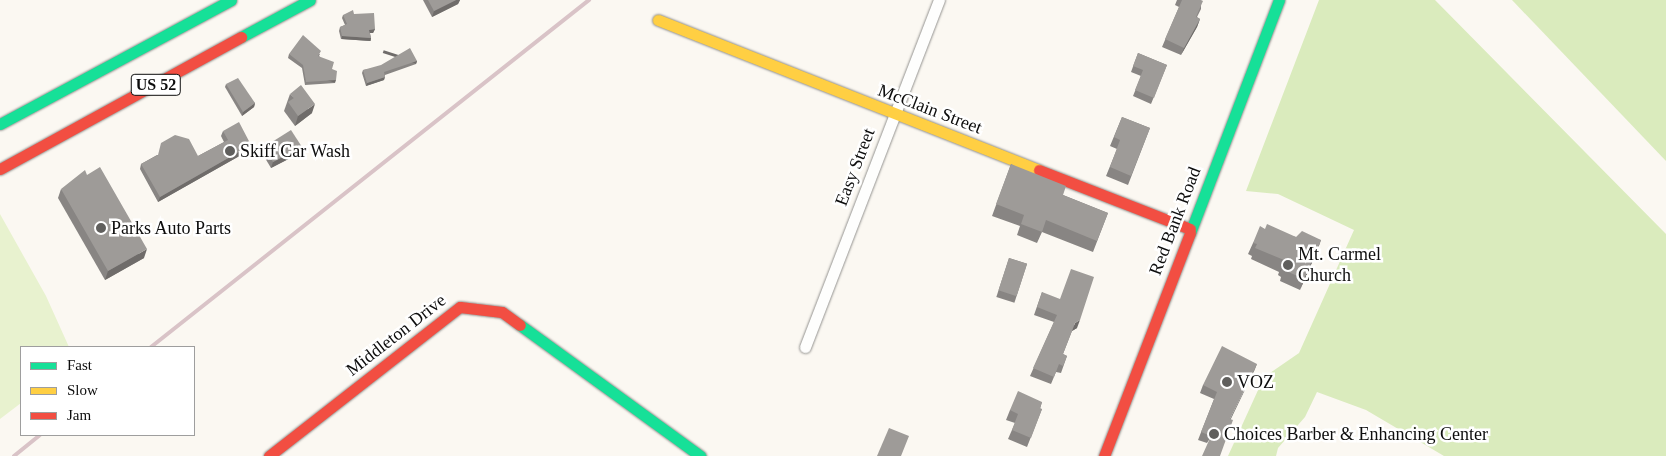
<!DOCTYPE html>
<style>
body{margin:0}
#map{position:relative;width:1666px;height:456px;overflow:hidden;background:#fbf8f2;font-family:Georgia,serif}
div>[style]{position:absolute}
.green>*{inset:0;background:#e8f2cf}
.forest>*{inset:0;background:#daebbd}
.roads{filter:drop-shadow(0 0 1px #949390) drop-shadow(0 0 1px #949390)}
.street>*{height:11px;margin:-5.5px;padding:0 5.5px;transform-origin:5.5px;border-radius:5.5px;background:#fefefd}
.fast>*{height:11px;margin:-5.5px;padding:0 5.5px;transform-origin:5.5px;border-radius:5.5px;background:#16e098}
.slow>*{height:11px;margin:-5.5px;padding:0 5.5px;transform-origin:5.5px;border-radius:5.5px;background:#ffcf43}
.jam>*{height:11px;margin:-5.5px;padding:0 5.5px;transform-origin:5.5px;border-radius:5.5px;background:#f24e42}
.rail>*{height:4px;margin:-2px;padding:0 2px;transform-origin:2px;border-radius:2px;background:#d9c3c7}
.wall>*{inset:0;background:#888583;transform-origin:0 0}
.shaded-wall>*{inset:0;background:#6f6c6a;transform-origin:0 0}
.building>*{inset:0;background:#9e9b98;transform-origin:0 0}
.dots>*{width:14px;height:14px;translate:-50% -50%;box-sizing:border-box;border:2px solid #fff;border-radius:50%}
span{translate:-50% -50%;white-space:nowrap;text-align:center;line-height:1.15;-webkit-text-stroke:5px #fff;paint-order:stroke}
.shield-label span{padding:1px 4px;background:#fff;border:1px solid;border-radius:4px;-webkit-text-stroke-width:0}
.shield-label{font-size:16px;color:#0d0d0d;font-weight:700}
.street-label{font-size:18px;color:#0d0d0d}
.poi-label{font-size:18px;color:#0d0d0d}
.left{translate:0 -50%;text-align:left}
.legend{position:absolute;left:20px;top:346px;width:175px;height:90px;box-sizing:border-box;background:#fff;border:1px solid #9e9e9e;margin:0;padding:6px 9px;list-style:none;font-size:15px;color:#0d0d0d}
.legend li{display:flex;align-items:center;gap:10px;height:25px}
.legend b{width:25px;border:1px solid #9e9e9e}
</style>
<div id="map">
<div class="green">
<i style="clip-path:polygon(0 214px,46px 296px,69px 347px,21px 347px,21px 403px,0 419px)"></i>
</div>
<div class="forest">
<i style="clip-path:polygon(1319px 0,1435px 0,1666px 234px,1666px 456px,1444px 456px,1366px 410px,1317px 392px,1305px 417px,1278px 448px,1276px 456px,1228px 456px,1264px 377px,1299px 353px,1354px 230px,1278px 194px,1246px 191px)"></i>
<i style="clip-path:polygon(1512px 0,1666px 0,1666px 161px)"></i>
</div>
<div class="roads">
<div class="street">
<i style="left:805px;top:347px;width:372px;rotate:-68.9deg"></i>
</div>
<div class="fast">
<i style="left:241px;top:37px;width:78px;rotate:-28.2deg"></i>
<i style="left:0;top:124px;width:262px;rotate:-28.2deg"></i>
<i style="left:1190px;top:233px;width:249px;rotate:-69.1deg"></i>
<i style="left:520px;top:325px;width:223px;rotate:36deg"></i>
</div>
<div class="slow">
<i style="left:658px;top:20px;width:409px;rotate:21.5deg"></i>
</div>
<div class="jam">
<i style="left:0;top:169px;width:275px;rotate:-28.7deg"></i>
<i style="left:1039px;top:170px;width:162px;rotate:21.3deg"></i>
<i style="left:269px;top:456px;width:242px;rotate:-38deg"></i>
<i style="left:460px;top:307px;width:42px;rotate:6.8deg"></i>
<i style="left:502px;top:312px;width:22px;rotate:36deg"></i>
<i style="left:1104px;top:456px;width:239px;rotate:-68.9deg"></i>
</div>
</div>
<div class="rail">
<i style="left:151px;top:347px;width:559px;rotate:-38.39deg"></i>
<i style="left:14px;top:456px;width:33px;rotate:-39deg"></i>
</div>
<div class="wall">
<i style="clip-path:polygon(423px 0,460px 0,458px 4px,432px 17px)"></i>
<i style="clip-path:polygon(1177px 0,1201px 0,1201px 9px,1197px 17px,1200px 19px,1197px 27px,1181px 55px,1162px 47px,1179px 7px,1175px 5px)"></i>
<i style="clip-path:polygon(354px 14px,375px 29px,373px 33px,370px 33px,371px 38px,370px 41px,341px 39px,339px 31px,340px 27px,345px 25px,342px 18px,343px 15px)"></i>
<i style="clip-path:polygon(1138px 53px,1167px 65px,1151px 104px,1133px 96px,1141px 76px,1131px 72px)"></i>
<i style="clip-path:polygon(289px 54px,320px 54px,319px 56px,332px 69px,335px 83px,305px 85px,302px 68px,288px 58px)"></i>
<i style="clip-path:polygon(417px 61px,416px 64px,385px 75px,384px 80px,366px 86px,362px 73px,363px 70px)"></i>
<i style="clip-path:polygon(226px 84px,255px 103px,254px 107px,242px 116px,225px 87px)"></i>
<i style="clip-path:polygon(290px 94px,312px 113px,295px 126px,284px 111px)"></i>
<i style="clip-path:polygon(1122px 117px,1150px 128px,1128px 185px,1106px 176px,1117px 149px,1110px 146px)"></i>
<i style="clip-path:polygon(223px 131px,250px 150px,158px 202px,140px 169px,141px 164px,157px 155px,198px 156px,224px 142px,221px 136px)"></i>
<i style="clip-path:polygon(264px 147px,302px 147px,300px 153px,271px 168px,262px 153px)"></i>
<i style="clip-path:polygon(1011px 164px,1063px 195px,1108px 213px,1093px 252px,1042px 232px,1037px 243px,1017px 235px,1020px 226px,992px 216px)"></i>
<i style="clip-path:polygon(61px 189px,144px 258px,105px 280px,58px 198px)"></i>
<i style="clip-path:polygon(1265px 229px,1296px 237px,1321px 240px,1317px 251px,1300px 290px,1280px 281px,1281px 277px,1278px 275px,1279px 272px,1251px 259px,1252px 256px,1248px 254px,1253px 243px)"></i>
<i style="left:1009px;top:258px;width:19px;height:41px;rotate:18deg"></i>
<i style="clip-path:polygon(1042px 292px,1077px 328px,1072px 331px,1063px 354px,1067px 356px,1061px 373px,1056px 372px,1051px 384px,1030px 376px,1054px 322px,1034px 315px)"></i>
<i style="clip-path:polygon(1257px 364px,1254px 371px,1207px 443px,1198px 440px,1214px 399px,1200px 393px,1203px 385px)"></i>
<i style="clip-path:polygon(1042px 402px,1040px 409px,1042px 409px,1027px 447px,1008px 439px,1015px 423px,1006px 420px,1010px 410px)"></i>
</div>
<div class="shaded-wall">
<i style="clip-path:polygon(456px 0,460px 0,458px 4px,432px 17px,434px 11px)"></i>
<i style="clip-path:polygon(1200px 19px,1197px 27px,1181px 55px,1184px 48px)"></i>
<i style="clip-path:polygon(375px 29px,373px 33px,368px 33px,369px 30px)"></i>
<i style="left:342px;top:36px;width:29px;height:3px;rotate:4deg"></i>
<i style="left:417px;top:61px;width:3px;height:35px;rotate:108deg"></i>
<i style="clip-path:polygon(385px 77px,384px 80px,366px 86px,367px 83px)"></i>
<i style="left:336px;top:80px;width:3px;height:30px;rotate:108deg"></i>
<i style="clip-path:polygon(255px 103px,254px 107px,242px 116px,243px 112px)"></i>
<i style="clip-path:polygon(315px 104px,312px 113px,295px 126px,298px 116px)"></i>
<i style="clip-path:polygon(251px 145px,250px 150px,158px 202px,160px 197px)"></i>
<i style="clip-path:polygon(302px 147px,300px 153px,271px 168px,273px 162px)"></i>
<i style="clip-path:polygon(1321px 240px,1317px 251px,1300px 290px,1304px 279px)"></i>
<i style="clip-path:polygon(147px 249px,144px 258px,105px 280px,108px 271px)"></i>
<i style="clip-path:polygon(1080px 320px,1077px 328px,1072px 331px,1075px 323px)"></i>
<i style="clip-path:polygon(1257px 364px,1254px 371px,1227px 427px,1230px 419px)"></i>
</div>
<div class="building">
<i style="clip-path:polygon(428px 0,456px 0,434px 11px)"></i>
<i style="clip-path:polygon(1182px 0,1201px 0,1203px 1px,1196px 17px,1200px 19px,1184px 48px,1165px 39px)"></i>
<i style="clip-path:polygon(353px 10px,354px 14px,374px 13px,375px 29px,369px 30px,371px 38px,342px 36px,340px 27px,347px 24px,343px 15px)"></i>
<i style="clip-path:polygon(303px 35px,321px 51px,318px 56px,334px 62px,332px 69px,337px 71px,336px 80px,306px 82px,303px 65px,289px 54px)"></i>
<i style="clip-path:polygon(410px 48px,417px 61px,384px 72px,385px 77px,367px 83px,363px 70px,381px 65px)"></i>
<i style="clip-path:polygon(1138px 53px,1167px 65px,1154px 98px,1135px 90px,1143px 70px,1133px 66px)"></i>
<i style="clip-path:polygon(238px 78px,255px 103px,243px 112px,226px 84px)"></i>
<i style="clip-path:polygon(301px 85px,315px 104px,298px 116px,288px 102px,294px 98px,290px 94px)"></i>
<i style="clip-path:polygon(1122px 117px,1150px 128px,1131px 176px,1110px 167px,1120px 140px,1114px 137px)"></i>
<i style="clip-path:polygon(239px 122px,251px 145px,160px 197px,141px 164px,158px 155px,161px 143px,175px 135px,189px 139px,198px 156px,228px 140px,223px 131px)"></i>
<i style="clip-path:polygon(291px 130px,302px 147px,273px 162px,264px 147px)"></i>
<i style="clip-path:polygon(1011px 164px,1066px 186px,1063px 195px,1108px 213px,1097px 241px,1046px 220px,1042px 232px,1021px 224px,1024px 215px,996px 204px)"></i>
<i style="clip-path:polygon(100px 167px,147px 249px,108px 271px,61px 189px,85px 170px,87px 175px)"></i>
<i style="clip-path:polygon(1267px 224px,1296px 237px,1302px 231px,1321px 240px,1304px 279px,1284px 270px,1286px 266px,1282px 264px,1284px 260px,1255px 248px,1257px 244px,1253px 243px,1260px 226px,1265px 229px)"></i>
<i style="left:1009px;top:258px;width:19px;height:34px;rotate:18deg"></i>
<i style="clip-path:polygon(1071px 269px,1094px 277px,1080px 320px,1075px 323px,1063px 354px,1067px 356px,1063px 366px,1059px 364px,1054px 377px,1033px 368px,1057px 315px,1037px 307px,1042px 292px,1060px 299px)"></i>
<i style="clip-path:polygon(1222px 346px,1257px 364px,1230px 419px,1233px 420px,1220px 456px,1202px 456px,1211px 436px,1201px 432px,1217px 392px,1203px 385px)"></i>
<i style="clip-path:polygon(1018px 391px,1042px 402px,1040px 408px,1042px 409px,1031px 438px,1012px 430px,1018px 414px,1010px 410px)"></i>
<i style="clip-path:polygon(889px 428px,909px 436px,901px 456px,877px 456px)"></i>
</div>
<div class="dots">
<i style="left:230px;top:151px;background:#605f5d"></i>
<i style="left:101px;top:228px;background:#605f5d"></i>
<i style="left:1288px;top:265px;background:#605f5d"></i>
<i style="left:1227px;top:382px;background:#605f5d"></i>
<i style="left:1214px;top:434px;background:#605f5d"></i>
</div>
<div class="shield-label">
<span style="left:156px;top:85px">US 52</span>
</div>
<div class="street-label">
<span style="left:930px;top:109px;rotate:21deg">McClain Street</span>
<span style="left:855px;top:167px;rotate:-69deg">Easy Street</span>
<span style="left:1175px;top:221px;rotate:-69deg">Red Bank Road</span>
<span style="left:396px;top:335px;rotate:-38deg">Middleton Drive</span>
</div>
<div class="poi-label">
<span class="left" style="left:240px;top:151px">Skiff Car Wash</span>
<span class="left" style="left:111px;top:228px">Parks Auto Parts</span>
<span class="left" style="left:1298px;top:265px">Mt. Carmel<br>Church</span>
<span class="left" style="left:1237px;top:382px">VOZ</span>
<span class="left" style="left:1224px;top:434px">Choices Barber &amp; Enhancing Center</span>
</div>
<ul class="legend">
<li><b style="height:6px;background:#16e098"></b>Fast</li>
<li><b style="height:6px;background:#ffcf43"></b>Slow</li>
<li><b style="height:6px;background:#f24e42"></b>Jam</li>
</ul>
</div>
